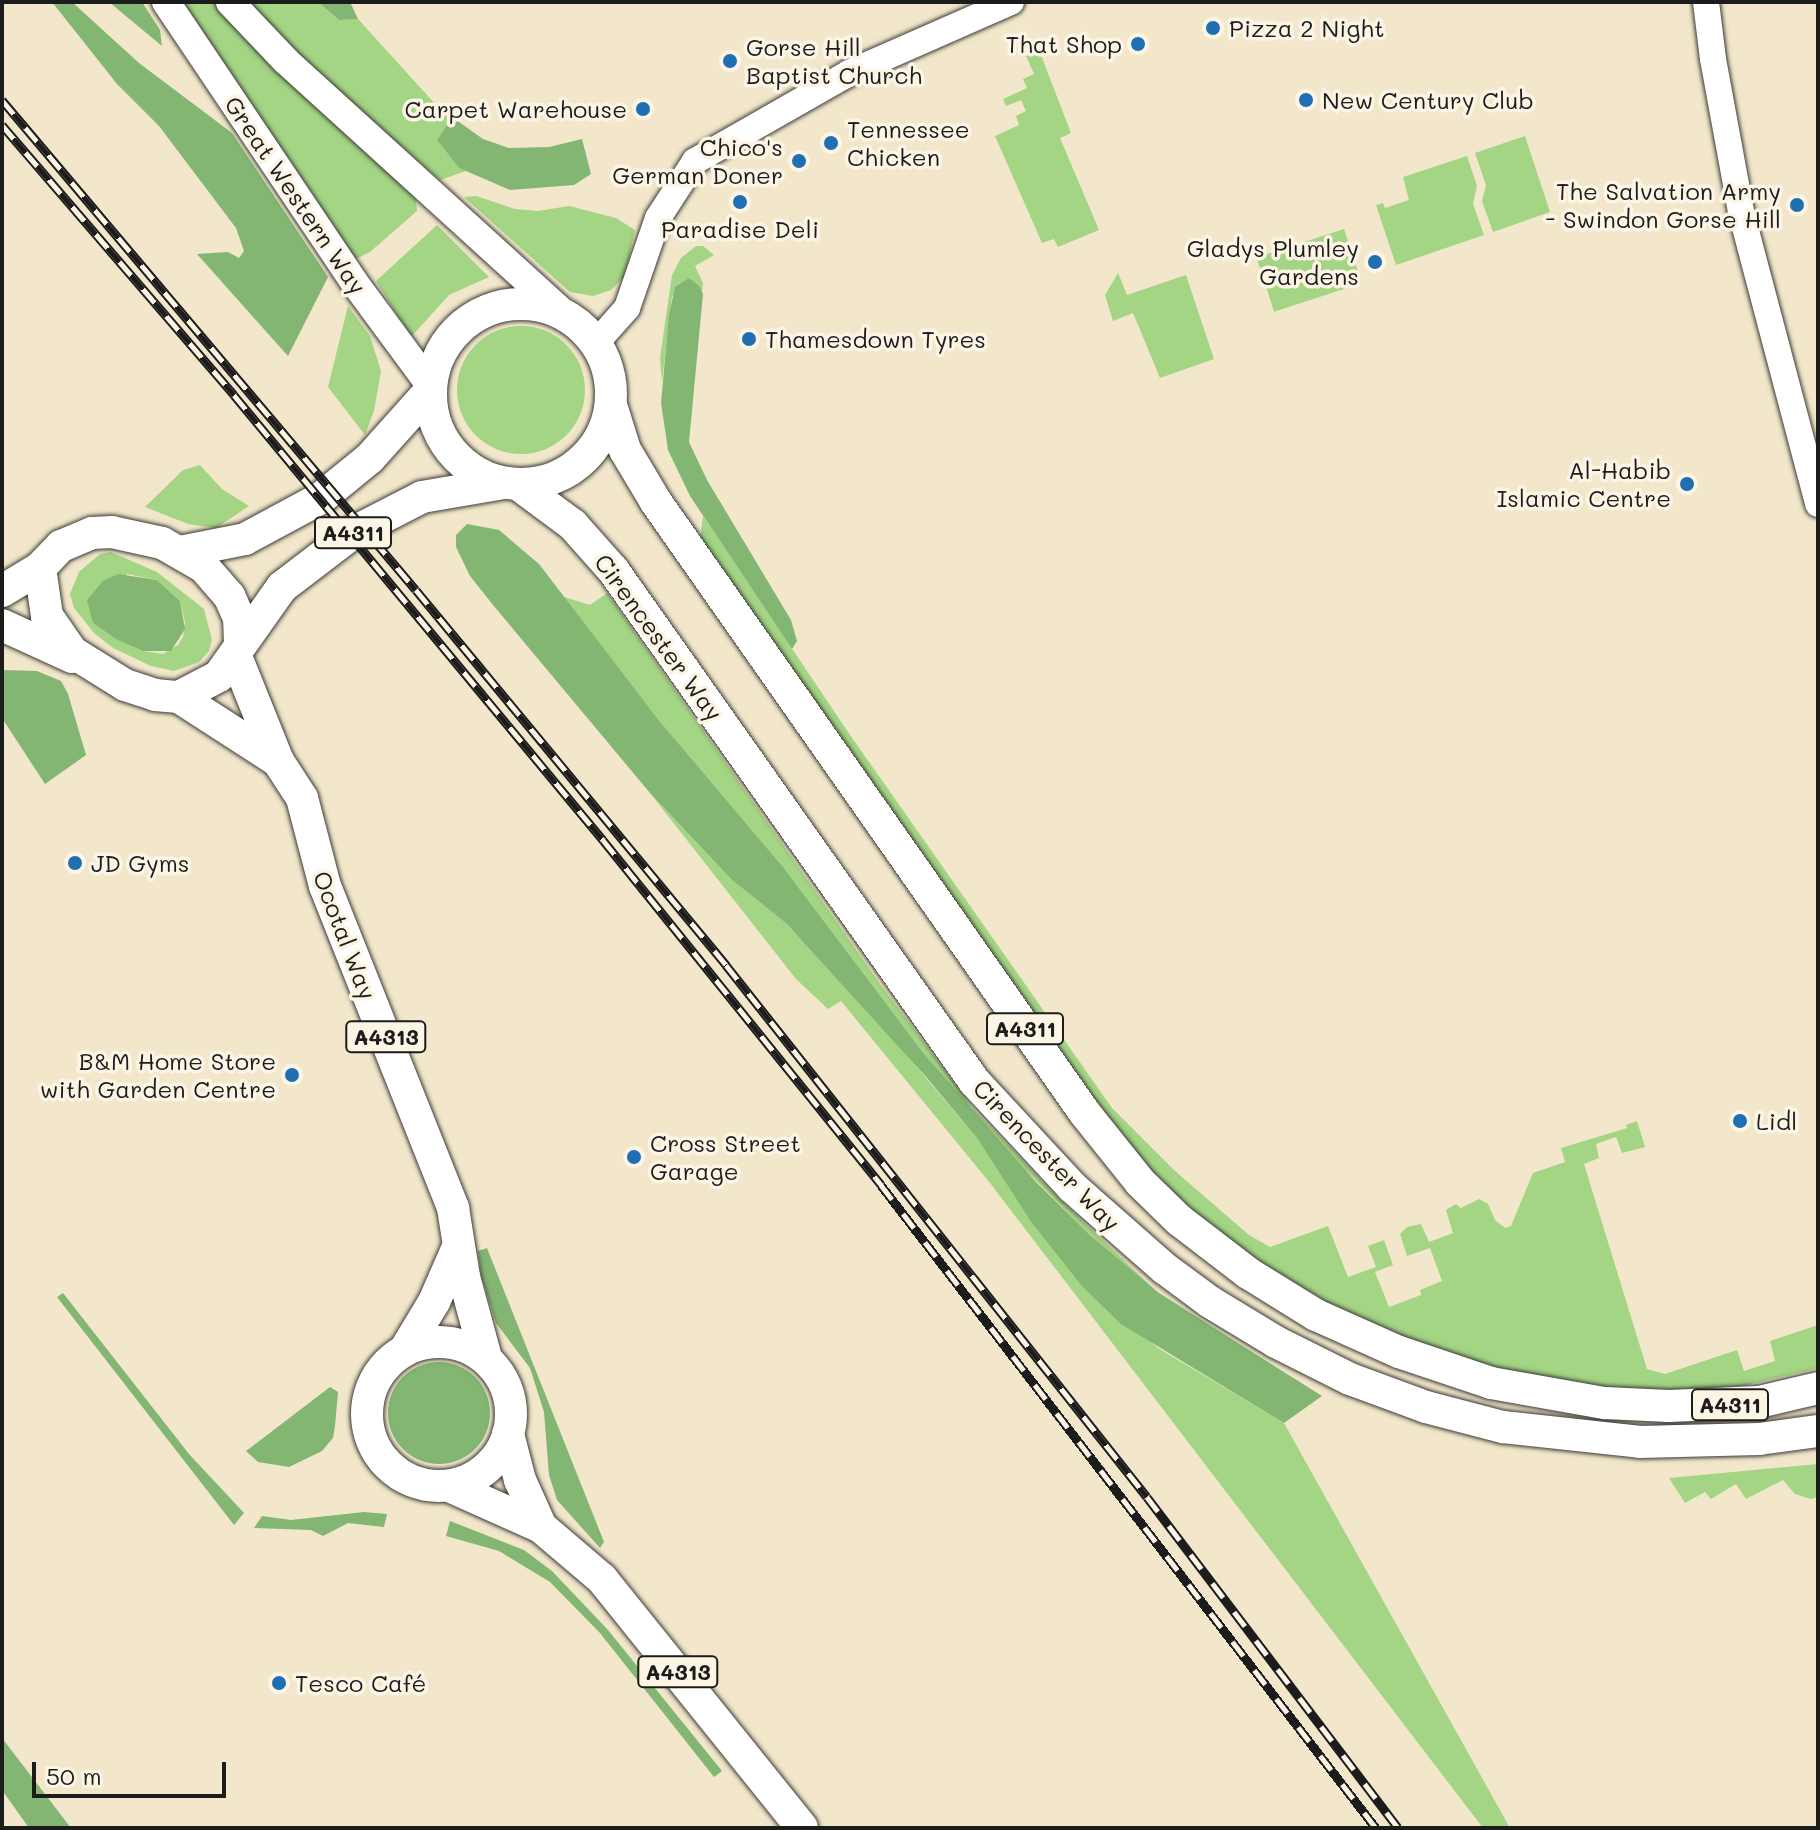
<!DOCTYPE html>
<meta charset="utf-8">
<style>
body{margin:0}
#map{position:relative;width:1820px;height:1830px;overflow:hidden;background:#f2e7cb;font-family:Mali,sans-serif}
div>[style]{position:absolute}
.green>*{inset:0;background:#a3d584;transform-origin:0 0}
.round{border-radius:50%}
.forest>*{inset:0;background:#82b672}
.roads{filter:drop-shadow(0 0 2px #3c3a36) drop-shadow(0 0 2px #3c3a36)}
.tertiary>*{height:26px;margin:-13px;padding:0 13px;transform-origin:13px;border-radius:13px;background:#fff}
.secondary>*{height:28px;margin:-14px;padding:0 14px;transform-origin:14px;border-radius:14px;background:#fff}
.primary>*{height:32px;margin:-16px;padding:0 16px;transform-origin:16px;border-radius:16px;background:#fff}
.primary>.ring{margin:-16px;padding:0;box-sizing:content-box;background:none;border:32px solid #fff;border-radius:50%}
.rail>*{height:9px;margin-top:-4.5px;transform-origin:0;background:repeating-linear-gradient(90deg,#fcf5e5 0 18px,#1c1c1c 0 36px);box-sizing:border-box;border-block:2px solid #1c1c1c}
.dots>*{width:22px;height:22px;translate:-50% -50%;box-sizing:border-box;border:4px solid #fcf5e5;border-radius:50%}
span{translate:-50% -50%;white-space:nowrap;text-align:center;line-height:1.15;-webkit-text-stroke:7px #fcf5e5;paint-order:stroke}
.shield-label span{padding:2px 6px;background:#fcf5e5;border:2px solid;border-radius:6px;-webkit-text-stroke-width:0}
.shield-label{font-size:22px;color:#1c1c1c;font-weight:700}
.poi-label{font-size:24px;color:#1c1c1c}
.left{translate:0 -50%;text-align:left}
.right{translate:-100% -50%;text-align:right}
.street-label{font-size:24px;color:#1c1c1c}
.frame{position:absolute;inset:0;border:4px solid #1c1c1c;pointer-events:none}
.scale{position:absolute;left:32px;top:1762px;width:194px;height:36px;box-sizing:border-box;border:4px solid #1c1c1c;border-top:0;padding-left:10px;font-size:24px;line-height:28px;white-space:nowrap;color:#1c1c1c;-webkit-text-stroke:6px #fcf5e5;paint-order:stroke}
</style>
<div id="map">
<div class="green">
<i style="clip-path:polygon(183px 2px,213px 2px,246px 37px,416px 199px,417px 211px,370px 252px,356px 259px)"></i>
<i style="clip-path:polygon(247px 2px,318px 2px,339px 20px,358px 19px,437px 106px,452px 117px,437px 140px,459px 168px,466px 171px,440px 180px,315px 71px)"></i>
<i style="clip-path:polygon(1039px 50px,1071px 133px,1060px 138px,1099px 230px,1058px 247px,1054px 239px,1042px 243px,995px 136px,1019px 125px,1016px 116px,1026px 111px,1021px 100px,1006px 106px,1003px 99px,1027px 88px,1023px 79px,1034px 74px,1026px 56px)"></i>
<i style="clip-path:polygon(1525px 136px,1550px 212px,1493px 232px,1482px 201px,1486px 185px,1475px 153px)"></i>
<i style="clip-path:polygon(1467px 156px,1477px 186px,1473px 204px,1484px 235px,1396px 265px,1376px 205px,1383px 203px,1385px 208px,1409px 200px,1403px 177px)"></i>
<i style="clip-path:polygon(476px 196px,515px 209px,538px 211px,569px 206px,616px 218px,635px 230px,625px 276px,611px 290px,593px 296px,570px 292px,464px 197px)"></i>
<i style="clip-path:polygon(437px 225px,489px 277px,449px 295px,411px 337px,376px 281px)"></i>
<i style="left:1344px;top:229px;width:57px;height:92px;rotate:72deg"></i>
<i style="clip-path:polygon(696px 246px,703px 246px,714px 255px,695px 266px,703px 283px,702px 291px,689px 278px,672px 296px,662px 382px,660px 358px,672px 275px,681px 258px)"></i>
<i style="clip-path:polygon(1118px 273px,1127px 295px,1186px 275px,1214px 359px,1160px 378px,1133px 313px,1113px 321px,1105px 295px)"></i>
<i style="clip-path:polygon(348px 306px,370px 336px,381px 371px,374px 411px,365px 435px,328px 387px)"></i>
<i class="round" style="left:457px;top:326px;width:128px;height:128px"></i>
<i style="clip-path:polygon(200px 465px,222px 489px,249px 506px,216px 528px,188px 524px,145px 507px,183px 470px)"></i>
<i style="clip-path:polygon(703px 516px,848px 732px,1112px 1108px,1175px 1171px,1249px 1235px,1270px 1247px,1328px 1226px,1348px 1277px,1376px 1267px,1368px 1246px,1384px 1240px,1393px 1265px,1375px 1272px,1389px 1307px,1421px 1295px,1420px 1290px,1442px 1281px,1430px 1248px,1407px 1256px,1400px 1234px,1407px 1227px,1421px 1224px,1429px 1242px,1453px 1233px,1446px 1210px,1456px 1204px,1461px 1208px,1479px 1199px,1488px 1204px,1495px 1220px,1505px 1228px,1511px 1226px,1533px 1173px,1565px 1162px,1561px 1148px,1627px 1128px,1626px 1125px,1637px 1121px,1645px 1147px,1622px 1153px,1616px 1137px,1596px 1144px,1599px 1158px,1584px 1164px,1647px 1369px,1665px 1374px,1737px 1350px,1744px 1371px,1775px 1361px,1770px 1341px,1818px 1325px,1818px 1368px,1734px 1388px,1656px 1393px,1536px 1380px,1398px 1339px,1301px 1290px,1265px 1268px,1183px 1203px,1117px 1136px,700px 540px)"></i>
<i style="clip-path:polygon(evenodd,111px 552px,157px 572px,204px 609px,212px 640px,209px 651px,199px 662px,174px 671px,151px 666px,113px 648px,94px 633px,74px 608px,70px 594px,79px 572px,100px 554px,111px 552px,127px 574px,157px 580px,180px 601px,185px 622px,183px 637px,178px 645px,163px 654px,143px 651px,117px 640px,93px 623px,127px 574px)"></i>
<i style="clip-path:polygon(607px 593px,880px 984px,973px 1108px,1052px 1192px,1158px 1293px,1091px 1236px,988px 1132px,925px 1055px,783px 867px,657px 718px,561px 596px,590px 605px)"></i>
<i style="clip-path:polygon(650px 793px,732px 880px,787px 924px,881px 1025px,977px 1138px,1031px 1222px,1080px 1284px,1158px 1348px,1284px 1423px,1510px 1828px,1483px 1828px,990px 1183px,841px 1001px,828px 1009px,796px 979px)"></i>
<i style="clip-path:polygon(1818px 1464px,1818px 1497px,1811px 1499px,1795px 1494px,1783px 1480px,1746px 1499px,1736px 1484px,1711px 1499px,1705px 1492px,1685px 1503px,1669px 1478px)"></i>
</div>
<div class="forest">
<i style="clip-path:polygon(52px 2px,72px 2px,139px 63px,232px 133px,328px 277px,288px 356px,197px 254px,228px 252px,239px 258px,244px 251px,236px 228px,159px 126px,117px 84px)"></i>
<i style="clip-path:polygon(109px 2px,142px 2px,160px 30px,162px 46px)"></i>
<i style="clip-path:polygon(318px 2px,350px 2px,358px 19px,339px 20px)"></i>
<i style="clip-path:polygon(452px 117px,483px 139px,509px 148px,549px 147px,582px 139px,591px 174px,574px 185px,510px 190px,459px 168px,437px 140px)"></i>
<i style="clip-path:polygon(689px 278px,700px 287px,703px 294px,689px 442px,707px 480px,791px 620px,797px 641px,792px 649px,690px 496px,668px 450px,661px 403px,669px 315px,675px 287px)"></i>
<i style="clip-path:polygon(467px 524px,499px 530px,539px 564px,657px 718px,783px 867px,925px 1055px,1036px 1182px,1091px 1236px,1159px 1293px,1322px 1396px,1284px 1423px,1121px 1324px,1080px 1284px,1031px 1222px,977px 1138px,927px 1078px,787px 924px,732px 880px,650px 793px,493px 605px,470px 576px,456px 547px,456px 535px)"></i>
<i style="clip-path:polygon(118px 574px,157px 580px,180px 601px,185px 629px,171px 651px,143px 651px,117px 640px,93px 623px,87px 600px,103px 581px)"></i>
<i style="clip-path:polygon(2px 670px,37px 671px,61px 681px,68px 694px,86px 755px,45px 784px,2px 718px)"></i>
<i style="clip-path:polygon(487px 1248px,604px 1542px,600px 1548px,557px 1500px,549px 1475px,544px 1412px,530px 1368px,496px 1323px,481px 1275px,478px 1251px)"></i>
<i style="clip-path:polygon(63px 1293px,189px 1454px,244px 1513px,234px 1525px,57px 1297px)"></i>
<i class="round" style="left:388px;top:1362px;width:102px;height:102px"></i>
<i style="clip-path:polygon(330px 1387px,338px 1392px,335px 1426px,333px 1438px,322px 1451px,289px 1467px,258px 1462px,246px 1451px)"></i>
<i style="clip-path:polygon(364px 1512px,387px 1514px,384px 1527px,348px 1523px,323px 1536px,311px 1530px,254px 1528px,262px 1516px,291px 1520px)"></i>
<i style="clip-path:polygon(450px 1521px,524px 1550px,552px 1571px,608px 1630px,722px 1771px,714px 1777px,600px 1633px,550px 1582px,499px 1551px,446px 1536px)"></i>
<i style="clip-path:polygon(2px 1738px,71px 1828px,29px 1828px,2px 1790px)"></i>
</div>
<div class="roads">
<div class="tertiary">
<i style="left:1706px;top:2px;width:57px;rotate:83deg"></i>
<i style="left:1713px;top:59px;width:156px;rotate:79.6deg"></i>
<i style="left:1741px;top:212px;width:302px;rotate:75.2deg"></i>
<i style="left:596px;top:343px;width:47px;rotate:-48.5deg"></i>
<i style="left:627px;top:308px;width:95px;rotate:-71deg"></i>
<i style="left:658px;top:218px;width:68px;rotate:-57deg"></i>
<i style="left:695px;top:161px;width:177px;rotate:-29.7deg"></i>
<i style="left:849px;top:73px;width:177px;rotate:-23.7deg"></i>
</div>
<div class="secondary">
<i style="left:166px;top:2px;width:337px;rotate:56.1deg"></i>
<i style="left:354px;top:282px;width:128px;rotate:53.6deg"></i>
<i style="left:230px;top:2px;width:81px;rotate:46.5deg"></i>
<i style="left:286px;top:61px;width:374px;rotate:42.3deg"></i>
</div>
<div class="primary">
<i class="ring" style="left:431px;top:304px;width:148px;height:148px"></i>
<i style="left:611px;top:405px;width:47px;rotate:72.7deg"></i>
<i style="left:625px;top:450px;width:61px;rotate:59.2deg"></i>
<i style="left:656px;top:502px;width:745px;rotate:54.94deg"></i>
<i style="left:1084px;top:1112px;width:90px;rotate:51.3deg"></i>
<i style="left:1140px;top:1182px;width:54px;rotate:44.3deg"></i>
<i style="left:1179px;top:1220px;width:87px;rotate:37.5deg"></i>
<i style="left:1248px;top:1273px;width:80px;rotate:31.7deg"></i>
<i style="left:1316px;top:1315px;width:91px;rotate:24deg"></i>
<i style="left:1399px;top:1352px;width:97px;rotate:18.6deg"></i>
<i style="left:1491px;top:1383px;width:116px;rotate:10deg"></i>
<i style="left:1605px;top:1403px;width:64px;rotate:2.7deg"></i>
<i style="left:1669px;top:1406px;width:90px;rotate:-2.5deg"></i>
<i style="left:1759px;top:1402px;width:61px;rotate:-13.3deg"></i>
<i style="left:519px;top:485px;width:67px;rotate:36.5deg"></i>
<i style="left:573px;top:525px;width:60px;rotate:48.4deg"></i>
<i style="left:613px;top:570px;width:626px;rotate:54.76deg"></i>
<i style="left:974px;top:1081px;width:144px;rotate:47.2deg"></i>
<i style="left:1072px;top:1187px;width:123px;rotate:41.4deg"></i>
<i style="left:1164px;top:1268px;width:57px;rotate:36.5deg"></i>
<i style="left:1210px;top:1302px;width:77px;rotate:31.2deg"></i>
<i style="left:1276px;top:1342px;width:83px;rotate:26.6deg"></i>
<i style="left:1350px;top:1379px;width:81px;rotate:20.2deg"></i>
<i style="left:1426px;top:1407px;width:80px;rotate:14.6deg"></i>
<i style="left:1503px;top:1427px;width:138px;rotate:6.2deg"></i>
<i style="left:1640px;top:1442px;width:119px;rotate:-1.4deg"></i>
<i style="left:1759px;top:1439px;width:60px;rotate:-7.7deg"></i>
<i style="left:180px;top:552px;width:66px;rotate:-11.3deg"></i>
<i style="left:245px;top:539px;width:86px;rotate:-28.3deg"></i>
<i style="left:321px;top:498px;width:63px;rotate:-39.2deg"></i>
<i style="left:370px;top:458px;width:90px;rotate:-48.2deg"></i>
<i style="left:2px;top:591px;width:44px;rotate:-31.2deg"></i>
<i style="left:2px;top:625px;width:77px;rotate:24.6deg"></i>
<i style="left:240px;top:644px;width:26px;rotate:-92deg"></i>
<i style="left:239px;top:618px;width:24px;rotate:-114deg"></i>
<i style="left:229px;top:596px;width:38px;rotate:-131deg"></i>
<i style="left:204px;top:567px;width:48px;rotate:-150.3deg"></i>
<i style="left:162px;top:543px;width:51px;rotate:-167.6deg"></i>
<i style="left:112px;top:532px;width:20px;rotate:177deg"></i>
<i style="left:92px;top:533px;width:34px;rotate:157deg"></i>
<i style="left:61px;top:546px;width:30px;rotate:134deg"></i>
<i style="left:40px;top:568px;width:49px;rotate:81.7deg"></i>
<i style="left:47px;top:616px;width:44px;rotate:55.2deg"></i>
<i style="left:72px;top:652px;width:62px;rotate:31.9deg"></i>
<i style="left:125px;top:685px;width:32px;rotate:18deg"></i>
<i style="left:155px;top:695px;width:24px;rotate:5deg"></i>
<i style="left:179px;top:697px;width:45px;rotate:-27.7deg"></i>
<i style="left:219px;top:676px;width:109px;rotate:-54.7deg"></i>
<i style="left:282px;top:587px;width:91px;rotate:-37.4deg"></i>
<i style="left:354px;top:532px;width:76px;rotate:-27.2deg"></i>
<i style="left:422px;top:497px;width:83px;rotate:-9.7deg"></i>
<i style="left:235px;top:654px;width:115px;rotate:68.1deg"></i>
<i style="left:278px;top:761px;width:44px;rotate:57deg"></i>
<i style="left:302px;top:798px;width:91px;rotate:75.4deg"></i>
<i style="left:325px;top:886px;width:347px;rotate:68.3deg"></i>
<i style="left:453px;top:1208px;width:70px;rotate:80.9deg"></i>
<i style="left:464px;top:1277px;width:84px;rotate:74.8deg"></i>
<i style="left:179px;top:697px;width:118px;rotate:32.9deg"></i>
<i class="ring" style="left:367px;top:1342px;width:112px;height:112px"></i>
<i style="left:405px;top:1350px;width:56px;rotate:-58.9deg"></i>
<i style="left:434px;top:1302px;width:60px;rotate:-66.4deg"></i>
<i style="left:508px;top:1434px;width:48px;rotate:75.4deg"></i>
<i style="left:520px;top:1480px;width:51px;rotate:65.9deg"></i>
<i style="left:449px;top:1486px;width:101px;rotate:24deg"></i>
<i style="left:541px;top:1527px;width:80px;rotate:40.4deg"></i>
<i style="left:602px;top:1579px;width:319px;rotate:51.2deg"></i>
</div>
</div>
<div class="rail">
<i style="left:2px;top:100px;width:641px;rotate:49.81deg"></i>
<i style="left:416px;top:590px;width:487px;rotate:50.4deg"></i>
<i style="left:726px;top:965px;width:678px;rotate:51.64deg"></i>
<i style="left:1147px;top:1497px;width:415px;rotate:52.8deg"></i>
<i style="left:2px;top:125px;width:356px;rotate:49.3deg"></i>
<i style="left:234px;top:395px;width:578px;rotate:50.33deg"></i>
<i style="left:603px;top:840px;width:443px;rotate:51.1deg"></i>
<i style="left:881px;top:1185px;width:811px;rotate:52.41deg"></i>
</div>
<div class="dots">
<i style="left:1213px;top:28px;background:#1f6fb2"></i>
<i style="left:1138px;top:44px;background:#1f6fb2"></i>
<i style="left:730px;top:61px;background:#1f6fb2"></i>
<i style="left:1306px;top:100px;background:#1f6fb2"></i>
<i style="left:643px;top:109px;background:#1f6fb2"></i>
<i style="left:831px;top:143px;background:#1f6fb2"></i>
<i style="left:799px;top:161px;background:#1f6fb2"></i>
<i style="left:740px;top:202px;background:#1f6fb2"></i>
<i style="left:1797px;top:205px;background:#1f6fb2"></i>
<i style="left:1375px;top:262px;background:#1f6fb2"></i>
<i style="left:749px;top:339px;background:#1f6fb2"></i>
<i style="left:1687px;top:484px;background:#1f6fb2"></i>
<i style="left:75px;top:863px;background:#1f6fb2"></i>
<i style="left:292px;top:1075px;background:#1f6fb2"></i>
<i style="left:1740px;top:1121px;background:#1f6fb2"></i>
<i style="left:634px;top:1157px;background:#1f6fb2"></i>
<i style="left:279px;top:1683px;background:#1f6fb2"></i>
</div>
<div class="shield-label">
<span style="left:353px;top:533px">A4311</span>
<span style="left:1025px;top:1029px">A4311</span>
<span style="left:386px;top:1037px">A4313</span>
<span style="left:1730px;top:1405px">A4311</span>
<span style="left:678px;top:1672px">A4313</span>
</div>
<div class="poi-label">
<span class="left" style="left:1229px;top:28px">Pizza 2 Night</span>
<span class="right" style="left:1122px;top:44px">That Shop</span>
<span class="left" style="left:746px;top:61px">Gorse Hill<br>Baptist Church</span>
<span class="left" style="left:1322px;top:100px">New Century Club</span>
<span class="right" style="left:627px;top:109px">Carpet Warehouse</span>
<span class="left" style="left:847px;top:143px">Tennessee<br>Chicken</span>
<span class="right" style="left:783px;top:161px">Chico's<br>German Doner</span>
<span class="right" style="left:1781px;top:205px">The Salvation Army<br>- Swindon Gorse Hill</span>
<span style="left:740px;top:229px">Paradise Deli</span>
<span class="right" style="left:1359px;top:262px">Gladys Plumley<br>Gardens</span>
<span class="left" style="left:765px;top:339px">Thamesdown Tyres</span>
<span class="right" style="left:1671px;top:484px">Al-Habib<br>Islamic Centre</span>
<span class="left" style="left:91px;top:863px">JD Gyms</span>
<span class="right" style="left:276px;top:1075px">B&amp;M Home Store<br>with Garden Centre</span>
<span class="left" style="left:1756px;top:1121px">Lidl</span>
<span class="left" style="left:650px;top:1157px">Cross Street<br>Garage</span>
<span class="left" style="left:295px;top:1683px">Tesco Café</span>
</div>
<div class="street-label">
<span style="left:296px;top:195px;rotate:56deg">Great Western Way</span>
<span style="left:659px;top:637px;rotate:54deg">Cirencester Way</span>
<span style="left:345px;top:935px;rotate:69deg">Ocotal Way</span>
<span style="left:1047px;top:1155px;rotate:46deg">Cirencester Way</span>
</div>
<div class="frame"></div>
<div class="scale">50 m</div>
</div>
